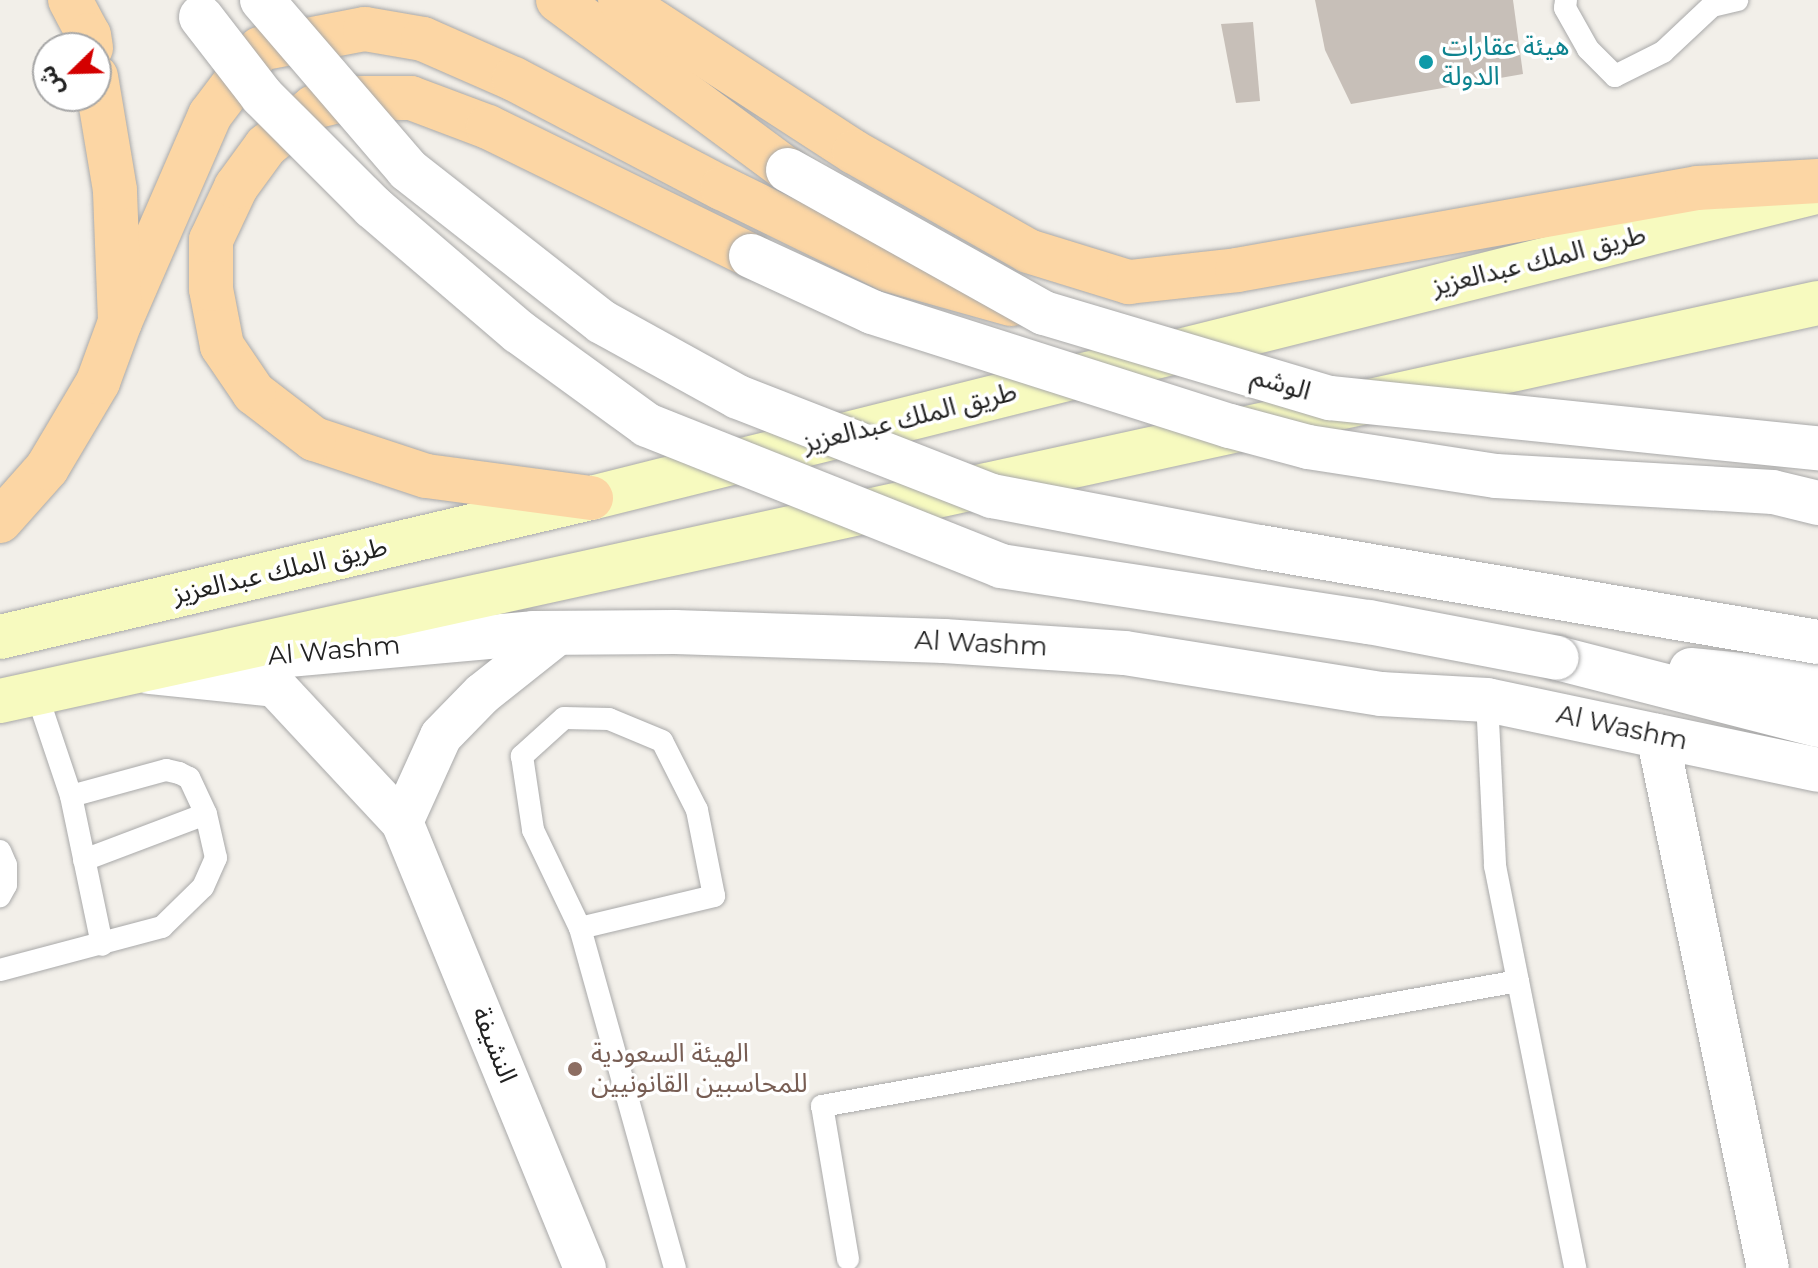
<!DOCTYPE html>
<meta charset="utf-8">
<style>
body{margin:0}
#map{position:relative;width:1818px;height:1268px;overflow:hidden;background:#f2efe9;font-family:Montserrat,"Noto Sans Arabic",sans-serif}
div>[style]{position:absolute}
.building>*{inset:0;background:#c7bfb8}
.roads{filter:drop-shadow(0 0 2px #a9a9a9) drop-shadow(0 0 2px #a9a9a9)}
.service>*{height:22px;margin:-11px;padding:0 11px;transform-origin:11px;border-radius:11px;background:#fff}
.minor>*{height:42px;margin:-21px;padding:0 21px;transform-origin:21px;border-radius:21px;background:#fff}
.tertiary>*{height:44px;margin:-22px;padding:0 22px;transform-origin:22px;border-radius:22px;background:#fff}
.secondary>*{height:44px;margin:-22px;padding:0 22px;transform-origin:22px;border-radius:22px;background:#f7fabf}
.primary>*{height:44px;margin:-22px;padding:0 22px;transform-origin:22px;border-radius:22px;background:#fcd6a4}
.bridges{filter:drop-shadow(0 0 2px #a9a9a9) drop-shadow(0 0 2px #a9a9a9)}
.tertiary-bridge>*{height:44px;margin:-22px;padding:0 22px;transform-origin:22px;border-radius:22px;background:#fff}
.dots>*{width:22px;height:22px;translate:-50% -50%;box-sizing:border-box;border:4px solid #fff;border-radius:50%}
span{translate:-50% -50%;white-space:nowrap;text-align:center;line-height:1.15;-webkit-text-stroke:7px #fff;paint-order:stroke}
.culture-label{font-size:26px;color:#0d838f}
.left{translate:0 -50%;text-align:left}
.street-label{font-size:26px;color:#222}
.education-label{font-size:26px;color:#785e54}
.north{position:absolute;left:32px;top:32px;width:80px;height:80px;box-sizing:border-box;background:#fff;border:2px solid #a7a7a7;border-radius:50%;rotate:247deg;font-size:22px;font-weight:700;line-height:32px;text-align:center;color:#222}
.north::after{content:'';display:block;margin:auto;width:28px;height:36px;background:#d40000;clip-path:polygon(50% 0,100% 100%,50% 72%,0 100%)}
</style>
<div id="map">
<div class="building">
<i style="clip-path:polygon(1315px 0,1513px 0,1523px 74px,1351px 104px,1325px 50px)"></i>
<i style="clip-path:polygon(1253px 22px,1260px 101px,1236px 103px,1221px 24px)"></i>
</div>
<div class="roads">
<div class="service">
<i style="left:1566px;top:0;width:8px;rotate:97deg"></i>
<i style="left:1565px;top:8px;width:47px;rotate:60.7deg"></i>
<i style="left:1588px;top:49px;width:38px;rotate:45deg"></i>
<i style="left:1615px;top:76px;width:54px;rotate:-26.6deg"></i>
<i style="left:1663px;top:52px;width:67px;rotate:-43.2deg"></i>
<i style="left:1712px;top:6px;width:26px;rotate:-13deg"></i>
<i style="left:36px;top:692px;width:110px;rotate:71.4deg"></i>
<i style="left:71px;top:796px;width:152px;rotate:78.2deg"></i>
<i style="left:1487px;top:700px;width:166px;rotate:87.2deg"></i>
<i style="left:1495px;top:866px;width:410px;rotate:78.7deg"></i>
<i style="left:0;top:851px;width:15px;rotate:67deg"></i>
<i style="left:6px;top:865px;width:20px;rotate:90deg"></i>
<i style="left:6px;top:885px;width:13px;rotate:119deg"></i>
<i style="left:84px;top:860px;width:130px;rotate:-20.7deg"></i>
<i style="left:580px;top:928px;width:138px;rotate:-13.4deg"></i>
<i style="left:714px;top:896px;width:88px;rotate:-101.2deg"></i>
<i style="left:697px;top:810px;width:77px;rotate:-116.9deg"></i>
<i style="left:662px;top:741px;width:57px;rotate:-157.5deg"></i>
<i style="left:609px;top:719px;width:45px;rotate:-178.7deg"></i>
<i style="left:564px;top:718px;width:57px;rotate:137.9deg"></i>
<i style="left:522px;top:756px;width:75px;rotate:81.5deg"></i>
<i style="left:533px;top:830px;width:109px;rotate:64.4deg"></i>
<i style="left:580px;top:928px;width:353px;rotate:74.4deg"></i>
<i style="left:0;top:970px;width:168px;rotate:-14.9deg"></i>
<i style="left:162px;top:927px;width:57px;rotate:-44.3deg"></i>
<i style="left:203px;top:887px;width:32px;rotate:-66deg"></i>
<i style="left:216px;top:858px;width:45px;rotate:-102.8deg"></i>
<i style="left:206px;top:814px;width:40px;rotate:-115deg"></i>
<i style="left:189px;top:778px;width:11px;rotate:-153deg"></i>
<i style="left:179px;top:773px;width:13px;rotate:-167deg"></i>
<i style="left:166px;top:770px;width:98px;rotate:164.7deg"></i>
<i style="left:848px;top:1259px;width:155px;rotate:-99.6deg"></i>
<i style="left:822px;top:1106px;width:707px;rotate:-10.18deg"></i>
</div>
<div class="minor">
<i style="left:150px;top:673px;width:126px;rotate:5.9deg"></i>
<i style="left:275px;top:686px;width:186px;rotate:47deg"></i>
<i style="left:402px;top:822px;width:482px;rotate:67.7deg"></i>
<i style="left:1657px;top:735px;width:544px;rotate:78.24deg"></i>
<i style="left:402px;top:822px;width:94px;rotate:-65.6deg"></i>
<i style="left:441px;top:736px;width:59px;rotate:-45.7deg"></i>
<i style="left:482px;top:694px;width:98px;rotate:-38.4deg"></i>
</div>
<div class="tertiary">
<i style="left:277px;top:656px;width:257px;rotate:-5.1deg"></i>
<i style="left:533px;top:633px;width:142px;rotate:-0.4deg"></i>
<i style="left:675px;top:632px;width:269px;rotate:1.9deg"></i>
<i style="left:944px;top:641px;width:181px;rotate:3.8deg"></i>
<i style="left:1125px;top:653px;width:259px;rotate:9.1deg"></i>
<i style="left:1381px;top:694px;width:106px;rotate:3.2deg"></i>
<i style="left:1487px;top:700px;width:338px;rotate:11.9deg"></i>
<i style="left:1557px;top:658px;width:269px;rotate:14.4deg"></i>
<i style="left:1691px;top:670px;width:128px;rotate:5.4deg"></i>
</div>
<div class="secondary">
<i style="left:0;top:637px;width:607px;rotate:-13.24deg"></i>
<i style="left:591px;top:498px;width:1263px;rotate:-14.03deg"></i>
<i style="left:0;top:701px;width:1861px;rotate:-12.35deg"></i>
</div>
<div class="primary">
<i style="left:70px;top:0;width:40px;rotate:62deg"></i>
<i style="left:89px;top:35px;width:13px;rotate:81deg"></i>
<i style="left:558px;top:0;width:286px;rotate:36.5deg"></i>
<i style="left:620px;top:0;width:279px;rotate:33deg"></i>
<i style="left:854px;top:152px;width:200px;rotate:29.6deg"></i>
<i style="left:1028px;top:251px;width:106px;rotate:17.1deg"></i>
<i style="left:1129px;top:282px;width:109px;rotate:-6.3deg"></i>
<i style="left:1237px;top:270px;width:467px;rotate:-10.1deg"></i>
<i style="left:1697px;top:188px;width:121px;rotate:-3.3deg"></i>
<i style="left:120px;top:322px;width:226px;rotate:-66.5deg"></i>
<i style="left:210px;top:115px;width:83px;rotate:-52.9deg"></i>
<i style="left:260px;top:49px;width:107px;rotate:-10.8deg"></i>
<i style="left:365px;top:29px;width:59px;rotate:9.8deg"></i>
<i style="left:423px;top:39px;width:99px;rotate:23.7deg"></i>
<i style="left:514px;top:79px;width:235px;rotate:27.7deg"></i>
<i style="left:722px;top:188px;width:186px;rotate:26.2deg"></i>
<i style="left:889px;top:270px;width:127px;rotate:15.6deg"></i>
<i style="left:591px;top:498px;width:166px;rotate:-172.4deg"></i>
<i style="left:426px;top:476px;width:118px;rotate:-161.7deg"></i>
<i style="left:314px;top:439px;width:76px;rotate:-142.5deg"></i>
<i style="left:254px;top:393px;width:57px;rotate:-124.2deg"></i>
<i style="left:222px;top:346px;width:58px;rotate:-100.9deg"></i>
<i style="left:211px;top:289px;width:49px;rotate:-90deg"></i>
<i style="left:211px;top:240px;width:59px;rotate:-64.7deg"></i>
<i style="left:236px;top:187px;width:51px;rotate:-53.8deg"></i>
<i style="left:266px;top:146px;width:62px;rotate:-39.1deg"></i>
<i style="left:314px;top:107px;width:37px;rotate:-14deg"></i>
<i style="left:350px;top:98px;width:61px"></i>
<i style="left:411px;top:98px;width:82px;rotate:20.6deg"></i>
<i style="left:488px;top:127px;width:293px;rotate:26.1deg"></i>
<i style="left:0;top:521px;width:71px;rotate:-48.4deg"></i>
<i style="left:47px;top:468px;width:100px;rotate:-59.3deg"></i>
<i style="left:98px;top:382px;width:64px;rotate:-69.9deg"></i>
<i style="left:120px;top:322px;width:132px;rotate:-92.2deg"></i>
<i style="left:115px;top:190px;width:115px;rotate:-99.5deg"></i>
</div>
</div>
<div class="bridges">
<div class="tertiary-bridge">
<i style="left:262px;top:0;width:224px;rotate:49.3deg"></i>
<i style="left:408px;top:170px;width:246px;rotate:38.1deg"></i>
<i style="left:602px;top:322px;width:155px;rotate:28.9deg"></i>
<i style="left:738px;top:397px;width:273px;rotate:21.3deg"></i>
<i style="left:992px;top:496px;width:273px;rotate:10.8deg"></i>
<i style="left:1260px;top:547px;width:566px;rotate:9.66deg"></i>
<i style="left:201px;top:17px;width:100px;rotate:52.3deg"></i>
<i style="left:262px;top:96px;width:157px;rotate:45deg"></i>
<i style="left:373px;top:207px;width:192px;rotate:40.6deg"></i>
<i style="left:519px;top:332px;width:158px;rotate:36deg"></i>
<i style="left:647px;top:425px;width:381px;rotate:21.7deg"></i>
<i style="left:1001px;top:566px;width:372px;rotate:8.7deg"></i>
<i style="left:1369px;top:622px;width:191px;rotate:10.8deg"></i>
<i style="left:788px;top:170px;width:293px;rotate:29.2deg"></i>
<i style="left:1044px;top:313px;width:298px;rotate:16.6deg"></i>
<i style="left:1330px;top:398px;width:491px;rotate:5.9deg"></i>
<i style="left:751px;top:256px;width:133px;rotate:24.8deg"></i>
<i style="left:872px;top:312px;width:376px;rotate:17.7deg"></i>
<i style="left:1230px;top:426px;width:81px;rotate:15.1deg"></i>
<i style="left:1308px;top:447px;width:190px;rotate:8.8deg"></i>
<i style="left:1496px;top:476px;width:277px;rotate:3.3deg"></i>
<i style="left:1773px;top:492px;width:46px;rotate:13.7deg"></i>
</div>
</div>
<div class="dots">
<i style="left:1426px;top:62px;background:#0f9aa8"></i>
<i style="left:575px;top:1069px;background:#8d6e63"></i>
</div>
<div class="culture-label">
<span class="left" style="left:1442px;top:62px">هيئة عقارات<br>الدولة</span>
</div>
<div class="street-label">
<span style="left:1539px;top:261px;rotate:-14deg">طريق الملك عبدالعزيز</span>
<span style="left:1281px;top:384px;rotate:17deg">الوشم</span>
<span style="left:910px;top:418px;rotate:-14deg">طريق الملك عبدالعزيز</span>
<span style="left:280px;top:571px;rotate:-13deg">طريق الملك عبدالعزيز</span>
<span style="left:981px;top:644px;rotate:3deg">Al Washm</span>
<span style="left:334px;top:651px;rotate:-5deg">Al Washm</span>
<span style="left:1622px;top:728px;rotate:12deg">Al Washm</span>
<span style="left:494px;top:1045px;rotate:68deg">النشيفة</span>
</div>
<div class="education-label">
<span class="left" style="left:591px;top:1069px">الهيئة السعودية<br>للمحاسبين القانونيين</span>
</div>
<div class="north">ش</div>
</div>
